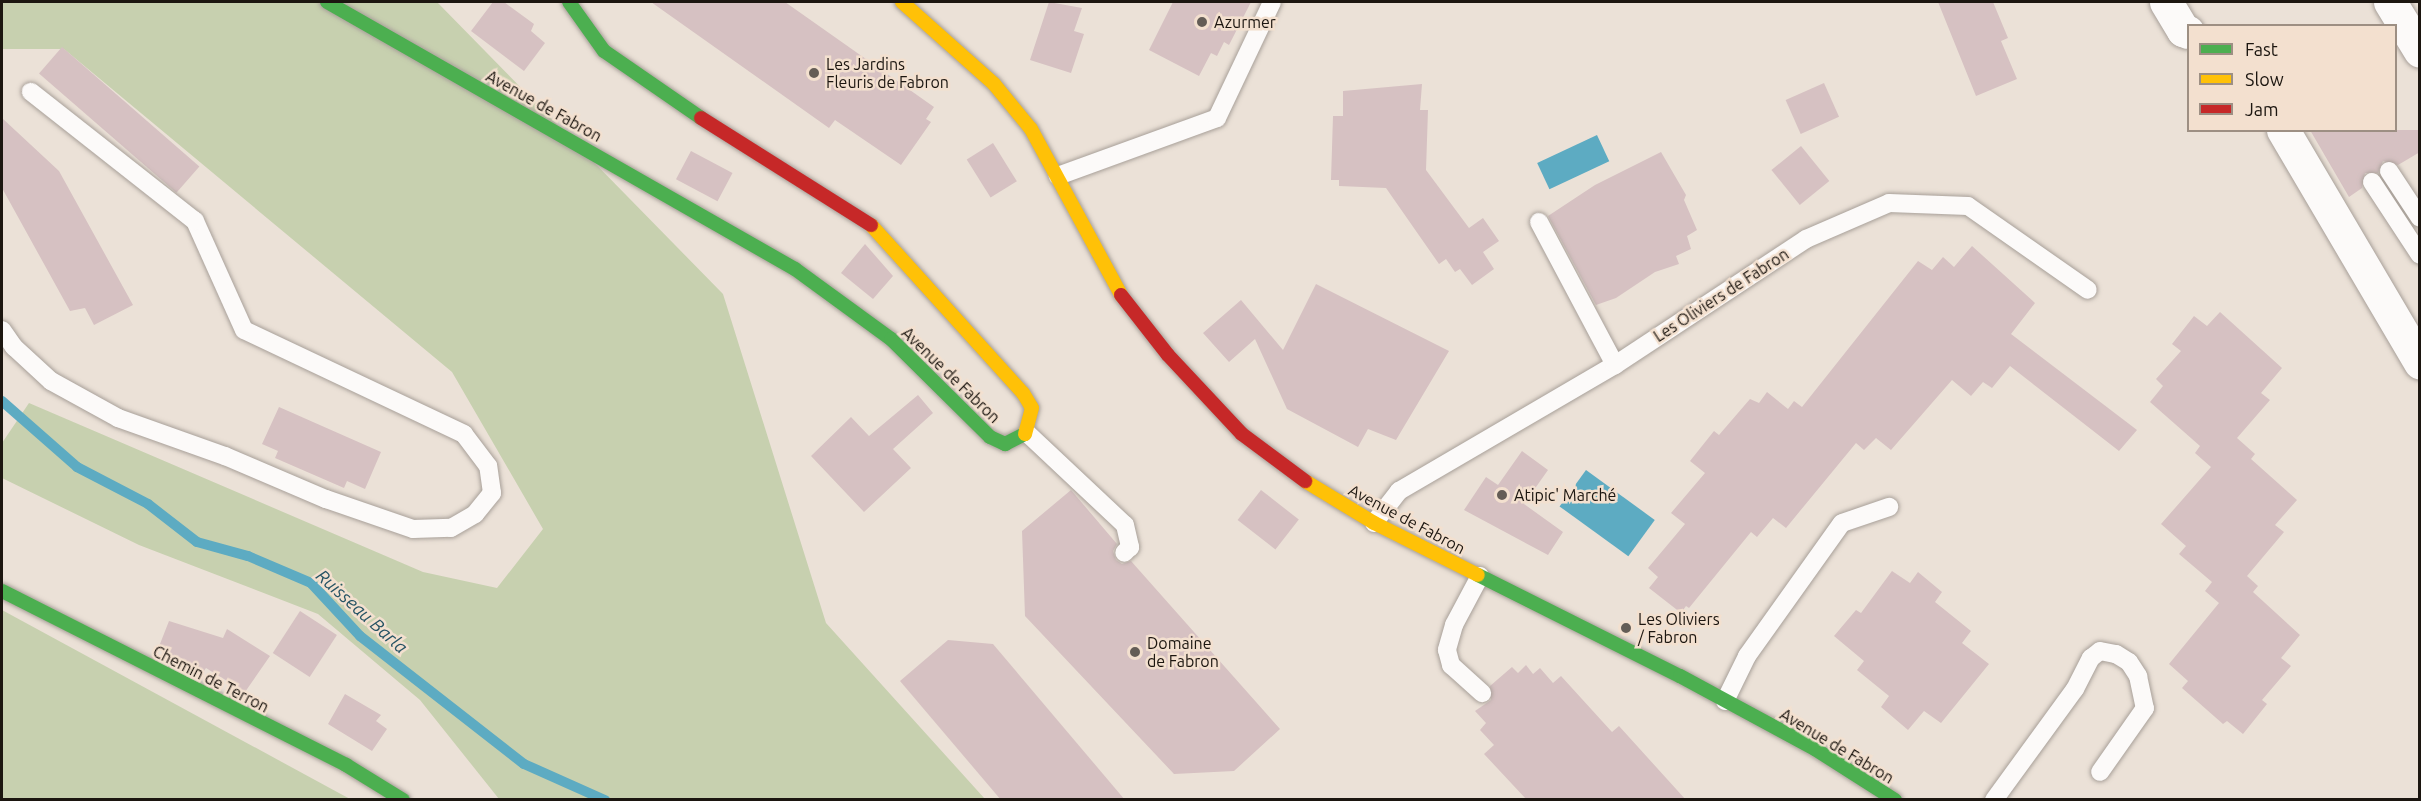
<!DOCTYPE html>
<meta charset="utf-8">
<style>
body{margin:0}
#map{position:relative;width:2421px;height:801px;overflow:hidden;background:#ebe1d7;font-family:Ubuntu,sans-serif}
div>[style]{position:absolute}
.green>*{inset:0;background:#c7d0af}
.water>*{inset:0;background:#5dabc2;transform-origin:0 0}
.stream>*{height:10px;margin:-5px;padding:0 5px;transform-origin:5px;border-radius:5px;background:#5dabc2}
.building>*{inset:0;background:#d6c1c2;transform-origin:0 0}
.roads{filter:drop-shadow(0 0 2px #a8a099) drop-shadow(0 0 2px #a8a099)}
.lane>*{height:18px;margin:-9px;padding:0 9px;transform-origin:9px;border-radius:9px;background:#fcfaf9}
.street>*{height:33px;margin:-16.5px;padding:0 16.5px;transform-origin:16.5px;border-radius:16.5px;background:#fcfaf9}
.fast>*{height:14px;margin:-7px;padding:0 7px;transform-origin:7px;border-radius:7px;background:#4caf50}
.slow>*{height:14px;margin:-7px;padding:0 7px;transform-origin:7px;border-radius:7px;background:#ffc107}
.jam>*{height:14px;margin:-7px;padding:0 7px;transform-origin:7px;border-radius:7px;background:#c62828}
.dots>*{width:16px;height:16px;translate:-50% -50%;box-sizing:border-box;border:3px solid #f3e0cf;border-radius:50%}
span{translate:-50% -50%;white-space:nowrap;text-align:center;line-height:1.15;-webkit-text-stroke:5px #f3e0cf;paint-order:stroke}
.poi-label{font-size:16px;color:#1c1610}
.left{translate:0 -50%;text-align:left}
.street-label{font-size:16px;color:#1c1610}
.water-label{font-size:18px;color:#265364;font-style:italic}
.frame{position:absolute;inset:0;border:3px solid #1c1610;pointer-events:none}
.legend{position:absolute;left:2187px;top:24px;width:210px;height:108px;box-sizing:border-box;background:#f3e0cf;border:2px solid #9d8f83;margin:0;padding:8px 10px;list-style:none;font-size:18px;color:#1c1610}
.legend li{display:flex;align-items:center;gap:12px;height:30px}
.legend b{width:30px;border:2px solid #9d8f83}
</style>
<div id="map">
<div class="green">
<i style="clip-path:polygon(2px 2px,437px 2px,723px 294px,826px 623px,985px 799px,499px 799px,420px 700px,318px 614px,139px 545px,2px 478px,2px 443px,29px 403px,423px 572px,497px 588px,543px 529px,452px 372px,64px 49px,2px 49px)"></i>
<i style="clip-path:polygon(2px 610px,350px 799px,2px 799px)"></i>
</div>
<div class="water">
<i style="left:1597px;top:135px;width:29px;height:66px;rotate:65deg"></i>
<i style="left:1586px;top:470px;width:85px;height:45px;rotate:36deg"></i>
</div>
<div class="stream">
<i style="left:2px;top:401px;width:100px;rotate:41.3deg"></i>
<i style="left:77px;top:467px;width:80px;rotate:27.5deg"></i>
<i style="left:148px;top:504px;width:62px;rotate:37.8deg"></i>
<i style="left:197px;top:542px;width:53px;rotate:15.4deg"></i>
<i style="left:248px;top:556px;width:69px;rotate:23.2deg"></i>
<i style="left:311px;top:583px;width:72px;rotate:47.2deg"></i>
<i style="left:360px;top:636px;width:208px;rotate:38deg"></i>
<i style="left:524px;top:764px;width:89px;rotate:24deg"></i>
</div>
<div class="building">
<i style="clip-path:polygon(493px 2px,504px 2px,534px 24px,531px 31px,545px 43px,524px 71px,471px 31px)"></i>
<i style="clip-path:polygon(651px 2px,785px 2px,934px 107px,926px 119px,931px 122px,901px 165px,835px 120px,829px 128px)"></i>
<i style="clip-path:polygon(1049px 2px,1082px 8px,1074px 31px,1084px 34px,1071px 73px,1030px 60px)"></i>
<i style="clip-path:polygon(1173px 2px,1251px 2px,1229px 45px,1224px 42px,1217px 56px,1211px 53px,1199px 76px,1149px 50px)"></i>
<i style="clip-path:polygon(1938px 2px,1993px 2px,2008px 38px,2001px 41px,2017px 79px,1976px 96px)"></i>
<i style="left:62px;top:47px;width:182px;height:35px;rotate:41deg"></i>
<i style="left:1824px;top:83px;width:37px;height:42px;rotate:66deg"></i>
<i style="clip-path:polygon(1422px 84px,1420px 110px,1428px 110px,1426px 170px,1469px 228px,1483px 218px,1499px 241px,1483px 252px,1494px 269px,1472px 285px,1460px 269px,1455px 272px,1446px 259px,1439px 264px,1386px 188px,1339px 186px,1339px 180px,1331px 180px,1333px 116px,1343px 116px,1343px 91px)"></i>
<i style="clip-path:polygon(2px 118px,59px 171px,133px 305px,94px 325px,85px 308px,70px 311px,2px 188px)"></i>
<i style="clip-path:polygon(2310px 130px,2420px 130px,2420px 152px,2398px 165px,2383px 161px,2378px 173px,2365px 173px,2362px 188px,2349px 197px)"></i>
<i style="left:993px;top:143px;width:45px;height:31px;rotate:58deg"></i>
<i style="left:1801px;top:146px;width:45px;height:38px;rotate:51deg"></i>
<i style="left:691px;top:151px;width:47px;height:32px;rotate:28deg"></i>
<i style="clip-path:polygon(1661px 152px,1686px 195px,1684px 200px,1697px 230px,1687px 236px,1691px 249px,1676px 256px,1679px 264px,1655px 272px,1616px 298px,1596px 305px,1548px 216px,1595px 185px)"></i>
<i style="clip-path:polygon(865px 244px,893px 276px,873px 299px,841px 273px)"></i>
<i style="clip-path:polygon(1972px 246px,2035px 303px,2011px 334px,2137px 430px,2119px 451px,2010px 366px,1992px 388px,1983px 382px,1971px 396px,1952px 380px,1891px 450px,1876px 438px,1864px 450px,1856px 443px,1786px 528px,1773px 518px,1757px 537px,1751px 532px,1689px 608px,1686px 606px,1681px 613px,1649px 588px,1658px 577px,1648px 568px,1685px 524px,1671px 513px,1705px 473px,1690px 461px,1714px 431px,1719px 435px,1750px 399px,1759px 403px,1767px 392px,1788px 409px,1794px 401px,1802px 407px,1918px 261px,1932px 270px,1943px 257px,1954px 267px)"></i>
<i style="clip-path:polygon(1316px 284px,1449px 351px,1396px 440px,1368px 429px,1358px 447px,1287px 409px,1255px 339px,1229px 362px,1203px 333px,1241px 300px,1283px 350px)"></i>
<i style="clip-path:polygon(2220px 312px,2282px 368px,2261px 393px,2270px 400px,2237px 438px,2255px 454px,2251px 459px,2297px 500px,2275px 525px,2284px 532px,2247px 576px,2258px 586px,2253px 592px,2300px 635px,2281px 658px,2291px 666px,2262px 700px,2267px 704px,2243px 734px,2227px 721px,2223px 724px,2182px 688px,2188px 681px,2169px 664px,2219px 603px,2205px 591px,2212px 582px,2179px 554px,2186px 546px,2161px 524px,2211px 467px,2195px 453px,2200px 446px,2150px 402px,2163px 386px,2156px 379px,2181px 351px,2172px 344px,2194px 316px,2207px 326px)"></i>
<i style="clip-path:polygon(918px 395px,933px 413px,893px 449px,911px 468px,864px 512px,811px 456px,851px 417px,869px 436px)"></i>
<i style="clip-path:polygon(279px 407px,381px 452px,365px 489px,347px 481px,344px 488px,275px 458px,278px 451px,262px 444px)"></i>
<i style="clip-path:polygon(1522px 451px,1548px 470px,1524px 504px,1563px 532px,1548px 555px,1464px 510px,1486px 477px,1498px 485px)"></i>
<i style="clip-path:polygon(1071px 490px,1117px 544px,1113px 551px,1116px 560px,1122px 564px,1131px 561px,1280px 729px,1234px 771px,1174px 774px,1025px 616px,1022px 531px)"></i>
<i style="left:1261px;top:490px;width:48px;height:38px;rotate:38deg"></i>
<i style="clip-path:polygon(1892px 571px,1910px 583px,1918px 572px,1942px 592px,1935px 602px,1971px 631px,1962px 643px,1989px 664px,1941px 723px,1924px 711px,1908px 730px,1881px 707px,1889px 696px,1857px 670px,1864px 661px,1834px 636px,1856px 610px,1861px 613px)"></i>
<i style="left:300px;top:611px;width:44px;height:50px;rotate:33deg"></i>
<i style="clip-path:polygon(169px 621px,223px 638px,227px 629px,270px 656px,245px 692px,206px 668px,204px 671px,158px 649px)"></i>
<i style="clip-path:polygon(948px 640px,993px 644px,1125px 800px,1001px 800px,900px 681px)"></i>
<i style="clip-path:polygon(1526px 665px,1533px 674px,1540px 668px,1553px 683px,1561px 676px,1612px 732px,1619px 726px,1686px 800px,1527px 800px,1484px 754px,1494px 745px,1480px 730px,1486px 723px,1475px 711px,1491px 700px,1490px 686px,1512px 667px,1518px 673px)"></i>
<i style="clip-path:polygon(345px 694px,381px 715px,376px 721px,387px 729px,372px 751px,328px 724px)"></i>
</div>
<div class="roads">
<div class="lane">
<i style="left:2389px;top:171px;width:56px;rotate:56.6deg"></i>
<i style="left:1058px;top:176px;width:169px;rotate:-20deg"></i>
<i style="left:1217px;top:118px;width:128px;rotate:-64.6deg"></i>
<i style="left:2372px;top:182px;width:87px;rotate:56.7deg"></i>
<i style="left:1539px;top:222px;width:162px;rotate:62deg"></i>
<i style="left:2px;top:330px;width:21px;rotate:55deg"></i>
<i style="left:14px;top:347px;width:50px;rotate:42.6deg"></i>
<i style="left:51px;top:381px;width:77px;rotate:28.9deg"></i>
<i style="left:118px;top:418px;width:114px;rotate:19.6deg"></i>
<i style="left:225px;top:456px;width:110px;rotate:23.1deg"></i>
<i style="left:326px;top:499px;width:92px;rotate:19deg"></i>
<i style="left:413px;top:529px;width:38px;rotate:-2deg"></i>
<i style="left:451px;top:528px;width:28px;rotate:-30deg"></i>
<i style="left:475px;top:514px;width:27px;rotate:-51deg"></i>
<i style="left:492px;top:493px;width:27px;rotate:-98deg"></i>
<i style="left:488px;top:466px;width:40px;rotate:-127deg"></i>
<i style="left:464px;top:434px;width:243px;rotate:-154.7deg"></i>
<i style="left:244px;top:330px;width:120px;rotate:-114.2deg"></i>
<i style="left:195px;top:221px;width:209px;rotate:-141.8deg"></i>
<i style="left:1027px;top:433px;width:134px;rotate:43.2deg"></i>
<i style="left:1125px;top:525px;width:23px;rotate:77deg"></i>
<i style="left:1130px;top:547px;width:8px;rotate:135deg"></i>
<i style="left:1374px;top:523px;width:41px;rotate:-52deg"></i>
<i style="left:1399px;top:491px;width:250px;rotate:-30.3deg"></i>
<i style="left:1615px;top:365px;width:229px;rotate:-33.4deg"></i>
<i style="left:1806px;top:239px;width:90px;rotate:-23.4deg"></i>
<i style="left:1889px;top:203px;width:79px;rotate:2.2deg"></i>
<i style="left:1968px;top:206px;width:146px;rotate:35deg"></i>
<i style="left:1480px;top:576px;width:55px;rotate:118deg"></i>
<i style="left:1454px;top:625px;width:26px;rotate:106deg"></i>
<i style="left:1447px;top:650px;width:16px;rotate:75deg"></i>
<i style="left:1451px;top:665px;width:42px;rotate:42.1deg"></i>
<i style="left:1725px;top:701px;width:50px;rotate:-63.9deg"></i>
<i style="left:1747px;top:656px;width:163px;rotate:-54.5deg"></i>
<i style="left:1842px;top:523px;width:50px;rotate:-18.8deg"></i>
<i style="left:1994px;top:800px;width:137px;rotate:-53.9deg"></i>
<i style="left:2075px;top:689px;width:35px;rotate:-63deg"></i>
<i style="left:2091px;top:658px;width:11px;rotate:-38deg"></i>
<i style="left:2100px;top:651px;width:16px;rotate:11deg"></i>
<i style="left:2116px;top:654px;width:15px;rotate:32deg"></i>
<i style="left:2129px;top:662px;width:17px;rotate:57deg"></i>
<i style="left:2138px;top:676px;width:33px;rotate:78deg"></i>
<i style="left:2145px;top:708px;width:78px;rotate:125.1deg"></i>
</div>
<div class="street">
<i style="left:2166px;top:2px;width:33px;rotate:59deg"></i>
<i style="left:2183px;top:30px;width:5px;rotate:22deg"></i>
<i style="left:2390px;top:2px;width:57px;rotate:58.5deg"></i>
<i style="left:2283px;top:130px;width:270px;rotate:59.5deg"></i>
</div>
<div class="fast">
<i style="left:327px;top:2px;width:539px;rotate:29.71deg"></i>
<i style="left:795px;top:269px;width:119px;rotate:36.1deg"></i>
<i style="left:891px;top:339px;width:139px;rotate:44.7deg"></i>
<i style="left:990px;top:437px;width:17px;rotate:25deg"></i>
<i style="left:1005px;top:444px;width:22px;rotate:-27deg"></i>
<i style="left:569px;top:2px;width:60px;rotate:54.5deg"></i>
<i style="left:604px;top:51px;width:118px;rotate:34.6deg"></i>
<i style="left:1478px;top:575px;width:226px;rotate:26.6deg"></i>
<i style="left:1680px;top:676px;width:153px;rotate:28.4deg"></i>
<i style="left:1815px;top:749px;width:95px;rotate:32.5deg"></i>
<i style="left:2px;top:591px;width:386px;rotate:26.8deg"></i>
<i style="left:346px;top:765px;width:67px;rotate:31.6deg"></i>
</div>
<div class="slow">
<i style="left:902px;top:2px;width:123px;rotate:41.7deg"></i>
<i style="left:994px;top:84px;width:58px;rotate:50.6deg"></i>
<i style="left:1031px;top:129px;width:189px;rotate:61.5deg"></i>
<i style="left:871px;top:225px;width:227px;rotate:47.9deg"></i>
<i style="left:1023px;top:393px;width:17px;rotate:59deg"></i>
<i style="left:1032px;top:408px;width:27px;rotate:105deg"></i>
<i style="left:1305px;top:481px;width:81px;rotate:31.3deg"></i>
<i style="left:1374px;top:523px;width:116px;rotate:26.6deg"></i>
</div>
<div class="jam">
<i style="left:701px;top:118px;width:201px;rotate:32.2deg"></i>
<i style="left:1121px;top:295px;width:76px;rotate:51.9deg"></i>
<i style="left:1168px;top:355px;width:108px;rotate:46.9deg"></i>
<i style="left:1242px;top:434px;width:79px;rotate:36.7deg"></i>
</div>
</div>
<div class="dots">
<i style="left:1202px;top:22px;background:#645d56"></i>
<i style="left:814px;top:73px;background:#645d56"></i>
<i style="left:1502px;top:495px;background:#645d56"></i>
<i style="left:1626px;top:628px;background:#645d56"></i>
<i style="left:1135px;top:652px;background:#645d56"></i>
</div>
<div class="poi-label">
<span class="left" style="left:1214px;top:22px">Azurmer</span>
<span class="left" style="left:826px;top:73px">Les Jardins<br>Fleuris de Fabron</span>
<span class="left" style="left:1514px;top:495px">Atipic' Marché</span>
<span class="left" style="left:1638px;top:628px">Les Oliviers<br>/ Fabron</span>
<span class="left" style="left:1147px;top:652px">Domaine<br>de Fabron</span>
</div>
<div class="street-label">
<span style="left:544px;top:106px;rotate:29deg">Avenue de Fabron</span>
<span style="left:1721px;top:295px;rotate:-33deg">Les Oliviers de Fabron</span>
<span style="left:951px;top:375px;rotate:44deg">Avenue de Fabron</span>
<span style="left:1407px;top:519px;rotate:28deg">Avenue de Fabron</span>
<span style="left:211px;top:679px;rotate:27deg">Chemin de Terron</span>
<span style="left:1837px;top:746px;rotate:31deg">Avenue de Fabron</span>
</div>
<div class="water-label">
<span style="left:362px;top:611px;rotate:42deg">Ruisseau Barla</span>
</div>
<div class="frame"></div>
<ul class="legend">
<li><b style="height:8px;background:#4caf50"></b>Fast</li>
<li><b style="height:8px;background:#ffc107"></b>Slow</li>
<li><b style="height:8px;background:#c62828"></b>Jam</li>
</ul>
</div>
